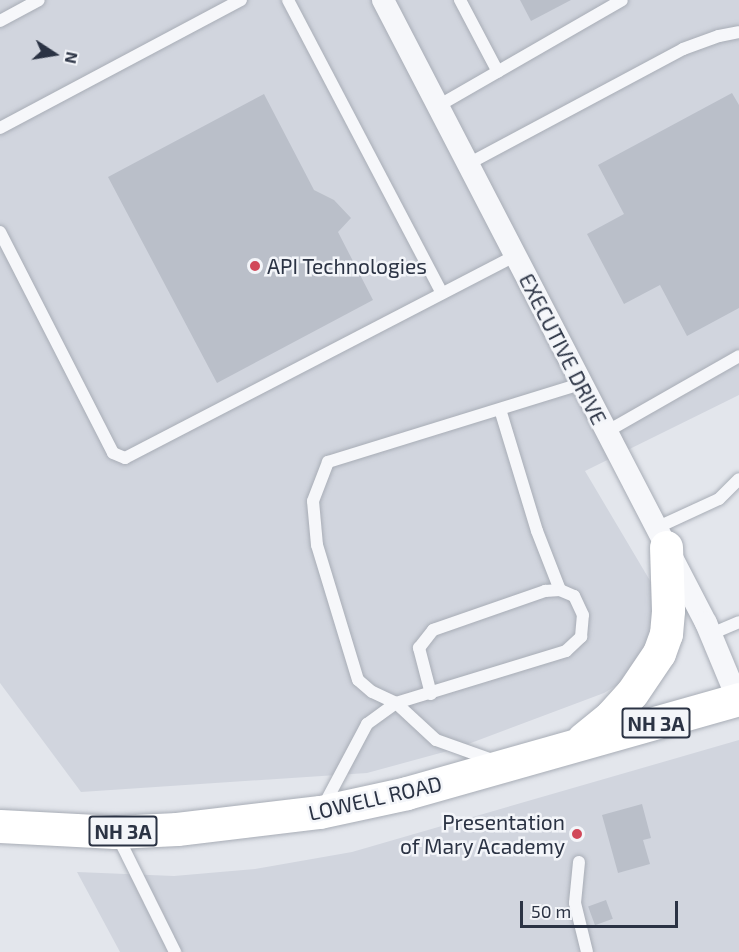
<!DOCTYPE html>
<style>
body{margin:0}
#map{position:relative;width:739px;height:952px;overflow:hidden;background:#e3e6ec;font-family:"Exo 2",sans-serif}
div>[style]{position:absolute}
.built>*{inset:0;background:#d1d5de}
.building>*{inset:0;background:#babfc9;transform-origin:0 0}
.roads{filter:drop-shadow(0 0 2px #a8adb6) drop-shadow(0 0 2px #a8adb6)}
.lane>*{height:12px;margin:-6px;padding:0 6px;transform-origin:6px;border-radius:6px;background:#f6f7fa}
.street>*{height:22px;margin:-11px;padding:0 11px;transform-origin:11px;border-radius:11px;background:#f6f7fa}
.primary>*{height:33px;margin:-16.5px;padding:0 16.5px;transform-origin:16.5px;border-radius:16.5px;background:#fff}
.dots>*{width:16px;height:16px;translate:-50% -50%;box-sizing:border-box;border:3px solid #f3f5f9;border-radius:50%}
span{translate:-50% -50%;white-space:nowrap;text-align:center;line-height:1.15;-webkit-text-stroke:5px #f3f5f9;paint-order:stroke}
.shield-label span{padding:2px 4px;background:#f3f5f9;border:2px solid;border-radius:4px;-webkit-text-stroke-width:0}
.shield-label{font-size:20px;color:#2b3344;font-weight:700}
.poi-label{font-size:21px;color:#2b3344}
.left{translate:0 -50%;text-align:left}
.right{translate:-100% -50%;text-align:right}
.street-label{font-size:21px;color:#2b3344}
.north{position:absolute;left:24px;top:24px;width:60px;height:60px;-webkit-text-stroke:4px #f3f5f9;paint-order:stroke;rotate:102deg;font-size:16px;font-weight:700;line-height:24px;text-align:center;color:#2b3344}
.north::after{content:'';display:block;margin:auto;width:21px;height:27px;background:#2b3344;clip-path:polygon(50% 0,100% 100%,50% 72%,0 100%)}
.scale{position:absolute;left:520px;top:901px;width:158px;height:27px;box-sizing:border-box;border:3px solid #2b3344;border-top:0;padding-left:8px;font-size:18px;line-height:21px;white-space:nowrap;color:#2b3344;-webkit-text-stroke:4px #f3f5f9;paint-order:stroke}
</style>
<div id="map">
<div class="built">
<i style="clip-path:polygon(0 0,739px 0,739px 395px,585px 471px,652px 584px,654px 638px,627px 679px,604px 693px,455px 749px,367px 773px,81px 792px,0 683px)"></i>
<i style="clip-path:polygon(739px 740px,739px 952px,120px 952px,77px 872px,174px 876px,255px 869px,352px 852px)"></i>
</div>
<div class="building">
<i style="clip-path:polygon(520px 0,571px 0,531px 21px)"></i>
<i style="clip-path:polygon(732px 93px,739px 105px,739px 308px,687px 336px,660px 285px,624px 304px,587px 234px,624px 214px,598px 165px)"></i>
<i style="clip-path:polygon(264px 94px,314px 190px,334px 200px,351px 218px,338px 232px,373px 300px,217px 383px,108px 177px)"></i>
<i style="clip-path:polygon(642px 804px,651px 838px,643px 840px,650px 864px,618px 873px,602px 815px)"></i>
<i style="left:606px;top:900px;width:20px;height:19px;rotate:70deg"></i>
</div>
<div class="roads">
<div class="lane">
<i style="left:288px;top:0;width:331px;rotate:62.3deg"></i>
<i style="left:460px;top:0;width:81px;rotate:62.2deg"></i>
<i style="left:0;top:21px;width:44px;rotate:-28.3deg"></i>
<i style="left:438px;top:106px;width:212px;rotate:-29.9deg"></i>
<i style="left:0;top:128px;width:273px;rotate:-28deg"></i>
<i style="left:468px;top:164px;width:244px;rotate:-28.1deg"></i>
<i style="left:683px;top:49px;width:38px;rotate:-20deg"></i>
<i style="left:719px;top:36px;width:20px;rotate:-11deg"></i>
<i style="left:0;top:232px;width:248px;rotate:62.9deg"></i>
<i style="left:113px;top:453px;width:13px;rotate:23deg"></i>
<i style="left:125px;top:458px;width:439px;rotate:-27.4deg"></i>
<i style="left:606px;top:432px;width:153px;rotate:-29.7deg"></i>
<i style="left:656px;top:528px;width:69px;rotate:-24.7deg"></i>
<i style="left:719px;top:499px;width:28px;rotate:-45deg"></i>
<i style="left:711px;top:634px;width:30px;rotate:-23deg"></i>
<i style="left:431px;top:694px;width:48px;rotate:-104.6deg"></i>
<i style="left:419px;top:648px;width:23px;rotate:-52deg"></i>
<i style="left:433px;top:630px;width:119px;rotate:-19.2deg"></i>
<i style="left:545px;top:591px;width:15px;rotate:-4deg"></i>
<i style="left:492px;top:760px;width:59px;rotate:-160.3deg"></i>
<i style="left:436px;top:740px;width:54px;rotate:-137.2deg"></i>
<i style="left:396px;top:703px;width:26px;rotate:-155deg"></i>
<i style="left:372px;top:692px;width:18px;rotate:-139deg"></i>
<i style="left:358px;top:680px;width:141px;rotate:-106.9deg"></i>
<i style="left:317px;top:545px;width:44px;rotate:-95.2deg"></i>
<i style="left:313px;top:501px;width:42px;rotate:-69deg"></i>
<i style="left:328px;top:462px;width:264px;rotate:-17.2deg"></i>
<i style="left:324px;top:805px;width:92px;rotate:-62deg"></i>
<i style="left:367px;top:724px;width:36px;rotate:-36deg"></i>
<i style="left:396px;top:703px;width:178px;rotate:-17deg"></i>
<i style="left:566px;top:651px;width:21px;rotate:-43deg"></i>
<i style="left:581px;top:637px;width:22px;rotate:-85deg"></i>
<i style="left:583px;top:615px;width:21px;rotate:-115deg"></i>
<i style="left:574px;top:596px;width:15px;rotate:-157deg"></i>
<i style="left:560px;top:590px;width:63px;rotate:-111.3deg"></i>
<i style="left:537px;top:531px;width:127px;rotate:-106.9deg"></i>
<i style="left:117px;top:835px;width:131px;rotate:63.6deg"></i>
<i style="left:579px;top:862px;width:41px;rotate:95.6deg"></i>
<i style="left:575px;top:903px;width:50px;rotate:76.2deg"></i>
</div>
<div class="street">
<i style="left:383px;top:0;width:702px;rotate:62.6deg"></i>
<i style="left:706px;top:623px;width:83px;rotate:67.4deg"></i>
</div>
<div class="primary">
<i style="left:583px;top:739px;width:36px;rotate:-39deg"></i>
<i style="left:611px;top:716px;width:31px;rotate:-48deg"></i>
<i style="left:632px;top:693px;width:48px;rotate:-56deg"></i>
<i style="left:659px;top:653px;width:20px;rotate:-70deg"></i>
<i style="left:666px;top:634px;width:24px;rotate:-85deg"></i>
<i style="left:668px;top:610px;width:63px;rotate:-91.8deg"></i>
<i style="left:0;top:826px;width:115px;rotate:3deg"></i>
<i style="left:115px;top:832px;width:62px;rotate:-2.8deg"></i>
<i style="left:177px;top:829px;width:144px;rotate:-6.8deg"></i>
<i style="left:320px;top:812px;width:89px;rotate:-12.3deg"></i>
<i style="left:407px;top:793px;width:345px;rotate:-15.8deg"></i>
</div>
</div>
<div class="dots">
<i style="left:255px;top:266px;background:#d14859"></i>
<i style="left:577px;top:834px;background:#d14859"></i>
</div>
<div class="shield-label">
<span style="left:656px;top:723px">NH 3A</span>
<span style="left:123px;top:831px">NH 3A</span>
</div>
<div class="poi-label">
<span class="left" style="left:267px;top:266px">API Technologies</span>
<span class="right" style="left:565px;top:834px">Presentation<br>of Mary Academy</span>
</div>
<div class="street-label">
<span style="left:563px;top:349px;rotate:63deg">EXECUTIVE DRIVE</span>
<span style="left:375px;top:798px;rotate:-13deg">LOWELL ROAD</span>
</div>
<div class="north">N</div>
<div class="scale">50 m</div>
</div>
